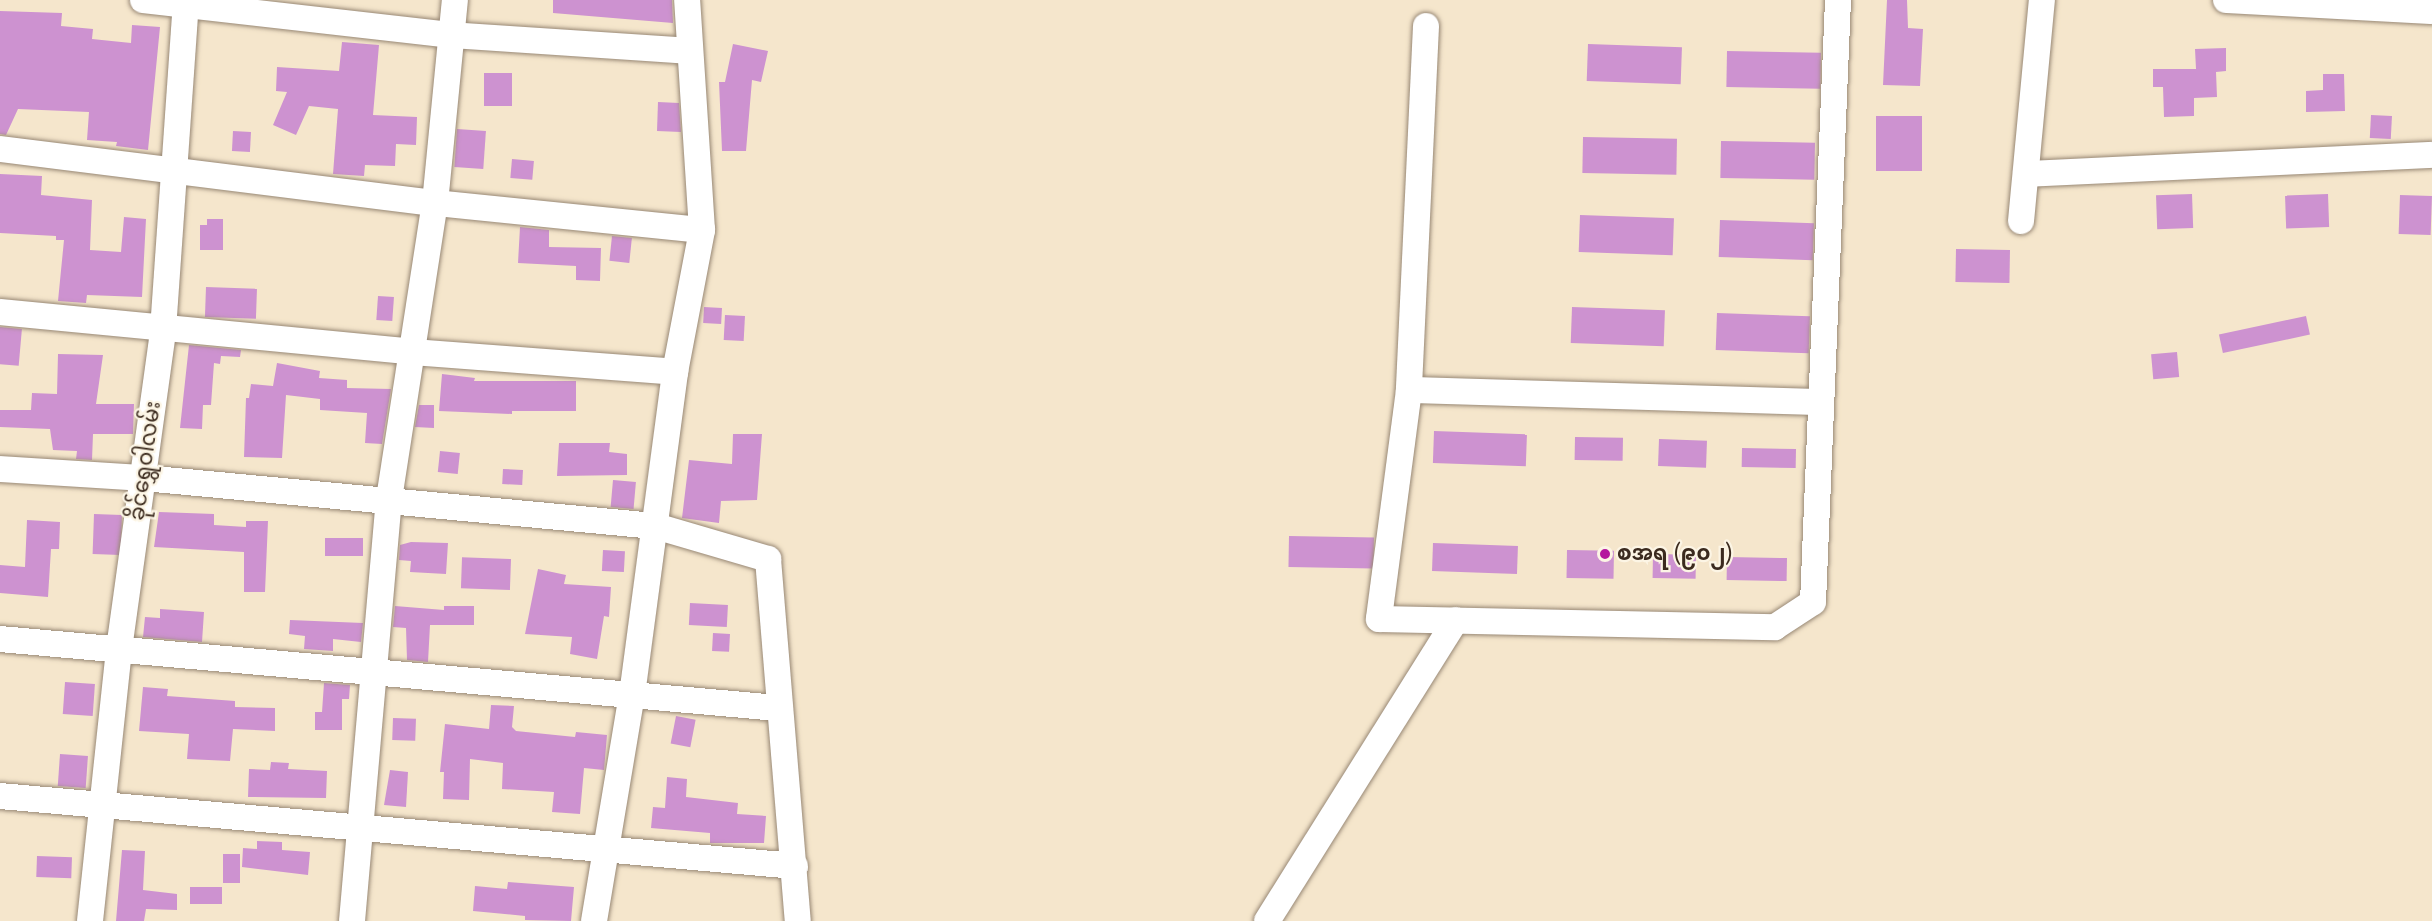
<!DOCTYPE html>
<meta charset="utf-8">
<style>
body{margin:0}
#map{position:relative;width:2432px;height:921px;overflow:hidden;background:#f5e6cc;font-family:Cardo,"Noto Sans Myanmar",serif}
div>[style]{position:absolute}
.building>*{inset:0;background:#cd92d0;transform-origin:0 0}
.roads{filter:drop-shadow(0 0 2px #988875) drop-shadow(0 0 2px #988875)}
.minor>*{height:26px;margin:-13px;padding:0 13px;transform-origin:13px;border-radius:13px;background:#fff}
.dots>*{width:16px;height:16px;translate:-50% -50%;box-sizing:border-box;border:3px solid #fcf5e5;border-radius:50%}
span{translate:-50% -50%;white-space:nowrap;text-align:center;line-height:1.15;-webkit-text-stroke:4.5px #fcf5e5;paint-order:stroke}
.street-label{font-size:21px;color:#3b2a1e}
.poi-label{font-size:21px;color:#3b2a1e;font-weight:700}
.left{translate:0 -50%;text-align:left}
</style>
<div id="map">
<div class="building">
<i style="clip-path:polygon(553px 0,672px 0,673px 23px,553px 13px)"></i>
<i style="clip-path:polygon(1887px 0,1907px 0,1908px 28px,1923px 29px,1920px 86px,1883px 85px)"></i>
<i style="clip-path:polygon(0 11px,62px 13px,61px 26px,93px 29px,92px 39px,131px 43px,132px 25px,160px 27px,148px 150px,116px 146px,117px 142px,87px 140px,89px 112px,18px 109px,6px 135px,0 134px)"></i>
<i style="clip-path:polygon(342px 42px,379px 45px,373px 115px,417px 117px,416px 145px,396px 144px,395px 166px,365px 165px,364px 176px,333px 174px,338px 109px,309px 106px,296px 135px,273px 125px,287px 92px,276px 91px,277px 67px,339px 71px)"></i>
<i style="clip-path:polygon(733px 44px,768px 51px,761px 82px,752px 80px,746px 151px,722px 151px,719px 82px,725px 82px)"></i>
<i style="left:1588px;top:44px;width:94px;height:37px;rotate:2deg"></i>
<i style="clip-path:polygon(2226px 48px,2226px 71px,2216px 72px,2217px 97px,2194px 98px,2194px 116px,2164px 117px,2163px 87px,2153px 87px,2153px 69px,2196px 69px,2195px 49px)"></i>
<i style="left:1727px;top:51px;width:94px;height:36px;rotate:1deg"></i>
<i style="left:484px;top:73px;width:28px;height:33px"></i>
<i style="clip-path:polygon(2323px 74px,2344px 74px,2345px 111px,2306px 112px,2306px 91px,2323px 90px)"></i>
<i style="clip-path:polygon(658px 102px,679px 103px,681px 132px,657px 131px)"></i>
<i style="left:2371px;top:115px;width:21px;height:23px;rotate:3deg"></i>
<i style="left:1876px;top:116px;width:46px;height:55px"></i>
<i style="left:457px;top:129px;width:29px;height:38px;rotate:4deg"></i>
<i style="left:233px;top:131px;width:18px;height:20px;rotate:3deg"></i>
<i style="left:1583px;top:137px;width:94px;height:36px;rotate:1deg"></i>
<i style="left:1721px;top:141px;width:94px;height:37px;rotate:1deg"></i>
<i style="left:512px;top:159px;width:22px;height:19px;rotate:5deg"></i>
<i style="clip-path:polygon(0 174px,42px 176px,41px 195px,92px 200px,90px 250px,121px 252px,124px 217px,146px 219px,142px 297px,87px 295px,86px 303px,58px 301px,64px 240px,56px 240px,56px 236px,0 233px)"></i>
<i style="left:2192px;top:194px;width:34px;height:36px;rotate:88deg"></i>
<i style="left:2328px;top:194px;width:33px;height:43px;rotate:88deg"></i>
<i style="left:2400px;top:195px;width:32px;height:39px;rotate:2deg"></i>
<i style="left:1580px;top:215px;width:94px;height:37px;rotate:2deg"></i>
<i style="clip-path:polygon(207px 219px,223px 219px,223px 250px,200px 250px,200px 225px,207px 225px)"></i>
<i style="left:1720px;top:220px;width:94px;height:37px;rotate:2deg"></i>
<i style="clip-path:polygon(520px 227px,549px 230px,549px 247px,601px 248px,600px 281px,576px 280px,576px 266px,518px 263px)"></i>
<i style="left:612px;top:236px;width:20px;height:25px;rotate:6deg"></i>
<i style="left:1956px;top:249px;width:54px;height:33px;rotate:1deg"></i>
<i style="left:206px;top:287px;width:51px;height:30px;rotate:2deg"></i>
<i style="left:378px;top:296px;width:16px;height:24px;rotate:4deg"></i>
<i style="left:704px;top:307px;width:18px;height:16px;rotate:3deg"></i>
<i style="left:1572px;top:307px;width:93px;height:36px;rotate:2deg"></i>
<i style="left:1717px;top:313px;width:93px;height:37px;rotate:2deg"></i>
<i style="left:725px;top:315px;width:20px;height:25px;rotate:3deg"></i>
<i style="left:2306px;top:316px;width:19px;height:89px;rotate:78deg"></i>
<i style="left:0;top:327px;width:22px;height:37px;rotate:5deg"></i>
<i style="clip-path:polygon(189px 345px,241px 350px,240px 357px,221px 356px,220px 364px,214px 363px,211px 405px,203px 405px,202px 429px,180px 428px)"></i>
<i style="left:2177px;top:352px;width:25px;height:26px;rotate:85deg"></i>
<i style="clip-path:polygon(58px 354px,103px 355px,96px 404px,134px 404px,133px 434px,93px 434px,92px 460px,76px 459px,77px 451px,53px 450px,50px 429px,0 427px,0 410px,31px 410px,32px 393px,57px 394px)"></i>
<i style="clip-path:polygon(277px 363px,320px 371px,319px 378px,347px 380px,347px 388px,391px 389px,382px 444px,365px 443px,367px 413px,320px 410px,320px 399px,286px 395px,282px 458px,244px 457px,246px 398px,249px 398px,251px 384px,273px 386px)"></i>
<i style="clip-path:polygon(442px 374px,475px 378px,474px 381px,576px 381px,576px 411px,512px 411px,512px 414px,439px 411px)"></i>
<i style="clip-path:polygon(419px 405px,434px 405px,434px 428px,415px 427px)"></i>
<i style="left:1434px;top:431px;width:93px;height:32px;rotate:2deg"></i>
<i style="clip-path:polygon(733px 434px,762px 434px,757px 500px,721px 501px,719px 523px,682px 518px,689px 460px,732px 464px)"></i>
<i style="left:1575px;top:437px;width:48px;height:23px;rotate:1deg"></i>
<i style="left:1659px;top:439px;width:48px;height:27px;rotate:2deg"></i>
<i style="clip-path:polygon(559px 443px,610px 443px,609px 452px,627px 454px,627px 475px,557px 476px)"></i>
<i style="left:1742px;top:448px;width:54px;height:19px;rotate:1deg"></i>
<i style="left:440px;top:451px;width:20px;height:21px;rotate:6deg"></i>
<i style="left:503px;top:469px;width:20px;height:15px;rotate:3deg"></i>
<i style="left:613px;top:480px;width:23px;height:27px;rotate:5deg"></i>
<i style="clip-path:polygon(159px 512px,214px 514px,214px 525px,246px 527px,246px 521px,268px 521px,265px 592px,244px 592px,244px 552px,154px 547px)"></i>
<i style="left:94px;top:514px;width:28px;height:40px;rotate:2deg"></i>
<i style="clip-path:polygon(27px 520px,60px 522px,59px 549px,51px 549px,48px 597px,0 593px,0 565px,25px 567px)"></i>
<i style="left:1289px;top:536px;width:85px;height:31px;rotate:1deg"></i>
<i style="left:325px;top:538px;width:38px;height:18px"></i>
<i style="clip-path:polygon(411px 542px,448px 543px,446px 574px,410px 572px,411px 561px,399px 560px,400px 545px)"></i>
<i style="left:1433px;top:543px;width:85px;height:28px;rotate:2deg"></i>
<i style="left:603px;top:550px;width:22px;height:21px;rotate:3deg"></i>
<i style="left:1567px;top:550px;width:47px;height:28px;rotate:1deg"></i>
<i style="left:1653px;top:554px;width:43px;height:24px;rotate:1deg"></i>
<i style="left:1727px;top:557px;width:60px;height:23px;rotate:1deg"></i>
<i style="left:511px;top:559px;width:31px;height:49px;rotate:92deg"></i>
<i style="clip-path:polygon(538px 569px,566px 575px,564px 584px,611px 587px,609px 617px,604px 616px,597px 659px,570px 654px,572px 637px,525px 634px)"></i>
<i style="left:690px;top:603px;width:38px;height:22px;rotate:3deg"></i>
<i style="clip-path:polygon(395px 606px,444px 610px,444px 606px,474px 606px,474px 625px,430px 625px,428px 662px,407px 660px,406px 628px,393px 627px)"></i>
<i style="clip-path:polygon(160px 609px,204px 612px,202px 642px,143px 637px,145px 617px,160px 618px)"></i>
<i style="clip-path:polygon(290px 620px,363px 623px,361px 642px,333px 639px,333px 651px,304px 649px,305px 636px,289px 634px)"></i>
<i style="left:713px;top:633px;width:17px;height:18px;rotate:3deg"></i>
<i style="left:65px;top:682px;width:30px;height:32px;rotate:4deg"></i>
<i style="clip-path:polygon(324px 683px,350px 685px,349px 699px,342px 699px,342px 730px,315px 730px,315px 712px,322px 712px)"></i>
<i style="clip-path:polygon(143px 687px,168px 689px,167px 696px,235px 701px,235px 707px,275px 708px,275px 731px,233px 729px,230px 761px,187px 759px,189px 734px,139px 731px)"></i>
<i style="clip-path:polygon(491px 705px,514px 706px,512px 727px,516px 731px,575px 737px,576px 732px,607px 735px,604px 770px,584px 768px,580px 814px,552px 812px,554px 792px,502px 789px,503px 763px,470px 759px,469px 800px,443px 799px,444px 772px,440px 772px,445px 724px,489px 729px)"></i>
<i style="left:676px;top:716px;width:20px;height:28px;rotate:11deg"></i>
<i style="left:393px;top:718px;width:23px;height:22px;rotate:2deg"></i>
<i style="left:60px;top:754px;width:28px;height:32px;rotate:4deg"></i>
<i style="clip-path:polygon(271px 762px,289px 763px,288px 769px,327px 771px,326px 798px,248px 797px,249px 769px,270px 770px)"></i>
<i style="clip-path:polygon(390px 770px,408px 772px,406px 807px,384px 805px)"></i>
<i style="clip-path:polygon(667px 777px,687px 779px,686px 797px,738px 803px,737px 814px,766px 816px,764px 843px,710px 843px,710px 833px,651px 828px,653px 807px,665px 808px)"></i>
<i style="clip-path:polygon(257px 841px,282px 842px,282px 850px,310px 852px,308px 875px,242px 867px,243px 848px,257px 849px)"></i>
<i style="clip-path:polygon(122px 850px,145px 851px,143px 890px,177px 894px,177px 910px,146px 909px,144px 921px,116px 921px)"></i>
<i style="left:223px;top:854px;width:17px;height:29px"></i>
<i style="left:37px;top:856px;width:35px;height:21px;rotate:2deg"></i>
<i style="clip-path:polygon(508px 882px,574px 887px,571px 921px,525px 920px,525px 916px,473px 911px,475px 886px,507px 889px)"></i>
<i style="left:222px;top:887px;width:17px;height:32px;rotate:90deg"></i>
</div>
<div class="roads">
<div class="minor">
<i style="left:143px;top:0;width:309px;rotate:6.5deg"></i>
<i style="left:450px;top:35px;width:240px;rotate:3.8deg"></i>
<i style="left:2226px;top:0;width:206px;rotate:3.1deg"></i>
<i style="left:1426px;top:26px;width:364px;rotate:92.7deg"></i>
<i style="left:1409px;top:390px;width:231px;rotate:97.5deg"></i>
<i style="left:1379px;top:619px;width:396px;rotate:1.2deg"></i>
<i style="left:1775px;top:627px;width:45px;rotate:-33.3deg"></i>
<i style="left:1813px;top:602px;width:603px;rotate:-87.62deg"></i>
<i style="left:0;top:149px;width:438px;rotate:7.1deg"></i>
<i style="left:435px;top:203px;width:268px;rotate:5.8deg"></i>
<i style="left:2026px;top:174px;width:406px;rotate:-2.7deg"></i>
<i style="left:2021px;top:221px;width:222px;rotate:-84.6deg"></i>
<i style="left:0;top:312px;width:414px;rotate:5.5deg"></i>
<i style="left:412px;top:352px;width:264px;rotate:4.3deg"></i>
<i style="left:1409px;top:390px;width:412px;rotate:1.7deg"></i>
<i style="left:0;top:469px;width:144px;rotate:3.6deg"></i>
<i style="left:144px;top:478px;width:513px;rotate:5.37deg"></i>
<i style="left:655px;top:526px;width:118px;rotate:16.3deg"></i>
<i style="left:768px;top:559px;width:363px;rotate:85.3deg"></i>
<i style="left:0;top:639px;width:781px;rotate:5.07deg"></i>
<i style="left:0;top:796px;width:798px;rotate:5.03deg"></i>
<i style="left:90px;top:921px;width:274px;rotate:-83.9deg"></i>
<i style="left:119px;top:649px;width:322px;rotate:-82.1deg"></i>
<i style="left:163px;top:330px;width:331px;rotate:-86deg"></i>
<i style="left:352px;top:921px;width:424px;rotate:-85deg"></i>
<i style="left:389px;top:499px;width:300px;rotate:-81.2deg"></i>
<i style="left:435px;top:203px;width:204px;rotate:-84.4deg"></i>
<i style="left:594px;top:921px;width:229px;rotate:-80.5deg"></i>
<i style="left:632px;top:695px;width:326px;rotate:-82.4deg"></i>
<i style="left:675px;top:372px;width:145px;rotate:-79.2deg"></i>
<i style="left:702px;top:230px;width:230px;rotate:-93.7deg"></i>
<i style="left:1267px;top:921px;width:355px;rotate:-57.9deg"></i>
</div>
</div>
<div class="dots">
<i style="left:1605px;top:554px;background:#b5179e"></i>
</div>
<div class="street-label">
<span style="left:146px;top:461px;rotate:-82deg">ခိုင်ရွှေဝါလမ်း</span>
</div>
<div class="poi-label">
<span class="left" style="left:1617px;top:554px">စအရ (၉၀၂)</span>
</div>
</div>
